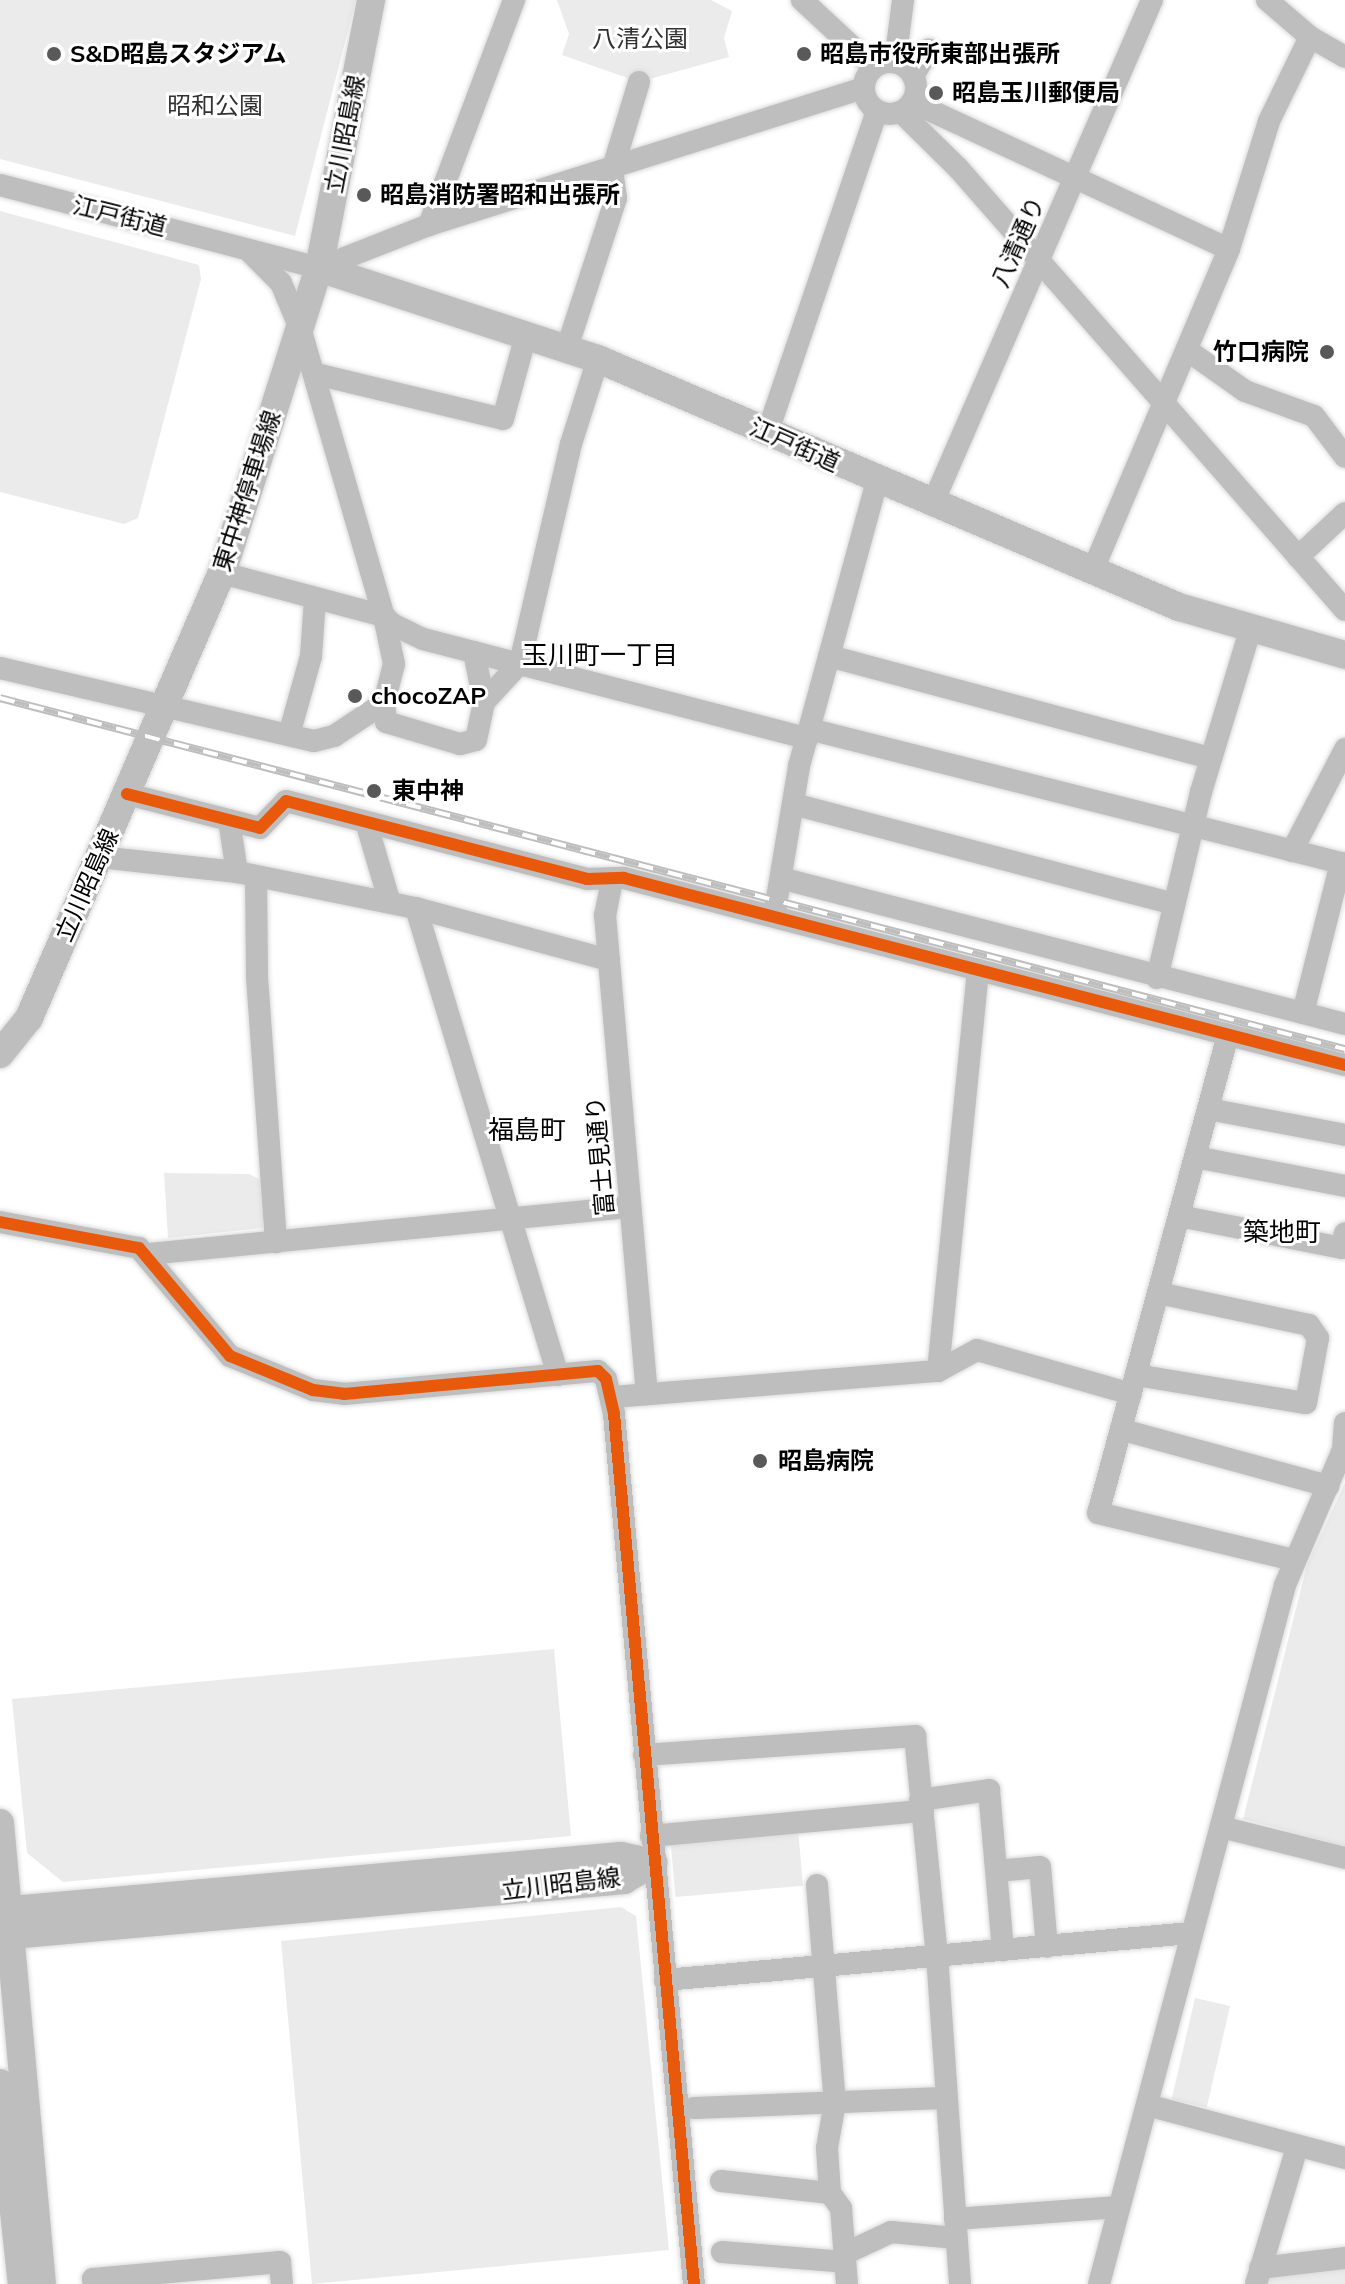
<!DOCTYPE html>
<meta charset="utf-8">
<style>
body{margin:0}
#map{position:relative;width:1345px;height:2284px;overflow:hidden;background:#fff;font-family:Mulish,"Noto Sans JP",sans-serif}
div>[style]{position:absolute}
.green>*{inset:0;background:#ebebeb;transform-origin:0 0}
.roads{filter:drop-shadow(0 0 2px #dbdbdb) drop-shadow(0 0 2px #dbdbdb)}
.minor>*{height:22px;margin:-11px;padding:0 11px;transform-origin:11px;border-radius:11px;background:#bebebe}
.minor>.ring{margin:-11px;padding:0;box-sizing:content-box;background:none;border:22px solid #bebebe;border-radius:50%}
.major>*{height:28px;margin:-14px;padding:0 14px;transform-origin:14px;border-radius:14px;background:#bebebe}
.rail>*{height:8px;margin-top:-4px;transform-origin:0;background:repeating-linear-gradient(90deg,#fff 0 15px,#bebebe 0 30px);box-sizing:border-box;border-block:2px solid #bebebe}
.cycleway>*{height:12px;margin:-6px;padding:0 6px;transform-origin:6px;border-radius:6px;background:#e8590c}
.dots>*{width:22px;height:22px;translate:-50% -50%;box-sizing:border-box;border:4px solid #fff;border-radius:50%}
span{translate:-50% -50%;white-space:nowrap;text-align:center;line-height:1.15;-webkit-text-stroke:6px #fff;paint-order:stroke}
.park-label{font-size:24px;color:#313131}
.poi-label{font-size:24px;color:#000;font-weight:700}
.left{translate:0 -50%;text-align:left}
.right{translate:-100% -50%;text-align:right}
.street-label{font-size:24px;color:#000}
.neighbourhood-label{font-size:26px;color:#000}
</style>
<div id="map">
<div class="green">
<i style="clip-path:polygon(0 0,356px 0,295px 236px,0 159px)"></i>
<i style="clip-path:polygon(557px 0,711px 0,732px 11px,724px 38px,729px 57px,639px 82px,562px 55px,569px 34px)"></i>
<i style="clip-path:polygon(0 211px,199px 265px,201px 279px,138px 518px,124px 524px,0 492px)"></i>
<i style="clip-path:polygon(164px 1173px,249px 1174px,263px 1181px,263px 1228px,168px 1238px)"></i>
<i style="clip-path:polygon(1345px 1483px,1345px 1846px,1243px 1819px,1307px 1565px)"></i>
<i style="clip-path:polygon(554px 1649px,571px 1836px,63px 1882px,27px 1853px,12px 1699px)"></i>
<i style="left:798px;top:1829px;width:57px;height:128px;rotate:85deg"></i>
<i style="clip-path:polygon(621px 1907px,636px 1916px,669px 2250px,312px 2284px,281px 1941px)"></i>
<i style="left:1195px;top:1998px;width:36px;height:104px;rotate:13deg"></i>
<i style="clip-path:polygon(1345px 2267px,1345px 2284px,1262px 2284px,1265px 2272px)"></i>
</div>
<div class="roads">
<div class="minor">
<i style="left:802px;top:0;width:98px;rotate:42.9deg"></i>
<i style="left:1267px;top:0;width:57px;rotate:40.7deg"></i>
<i style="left:1310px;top:37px;width:40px;rotate:29.7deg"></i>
<i class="ring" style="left:864px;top:62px;width:30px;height:30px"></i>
<i style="left:895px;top:62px;width:63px;rotate:-82.6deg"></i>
<i style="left:913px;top:76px;width:31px;rotate:-59deg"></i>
<i style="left:912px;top:102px;width:349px;rotate:24.9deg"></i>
<i style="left:901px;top:112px;width:80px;rotate:44.5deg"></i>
<i style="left:958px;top:168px;width:587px;rotate:48.8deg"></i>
<i style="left:0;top:185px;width:330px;rotate:14.6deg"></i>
<i style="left:319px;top:268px;width:118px;rotate:-21.4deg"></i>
<i style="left:429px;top:225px;width:455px;rotate:-17.5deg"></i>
<i style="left:429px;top:225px;width:241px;rotate:-69.3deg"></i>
<i style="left:250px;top:252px;width:44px;rotate:45deg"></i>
<i style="left:281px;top:283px;width:52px;rotate:67.4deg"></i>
<i style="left:301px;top:331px;width:297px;rotate:73.8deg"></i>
<i style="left:384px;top:616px;width:11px;rotate:45deg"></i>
<i style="left:392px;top:624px;width:34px;rotate:26deg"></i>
<i style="left:423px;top:639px;width:397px;rotate:14.5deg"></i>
<i style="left:567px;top:348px;width:158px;rotate:-71.9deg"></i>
<i style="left:616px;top:198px;width:27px;rotate:-98deg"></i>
<i style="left:612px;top:171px;width:93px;rotate:-73.1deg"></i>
<i style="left:1187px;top:350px;width:71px;rotate:35.3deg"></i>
<i style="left:1245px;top:391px;width:73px;rotate:19.9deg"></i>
<i style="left:1314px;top:416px;width:51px;rotate:52.9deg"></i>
<i style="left:316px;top:374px;width:192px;rotate:13.5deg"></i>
<i style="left:503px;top:419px;width:87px;rotate:-74.7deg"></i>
<i style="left:767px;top:434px;width:341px;rotate:-71.2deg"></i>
<i style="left:932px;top:505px;width:551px;rotate:-66.46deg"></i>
<i style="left:1298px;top:557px;width:64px;rotate:-43.1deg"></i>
<i style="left:1092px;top:572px;width:351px;rotate:-67deg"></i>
<i style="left:1229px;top:249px;width:134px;rotate:-72.6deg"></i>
<i style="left:1269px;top:121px;width:93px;rotate:-64deg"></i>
<i style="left:222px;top:573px;width:168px;rotate:14.9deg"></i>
<i style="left:384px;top:616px;width:49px;rotate:78.2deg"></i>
<i style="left:394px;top:664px;width:40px;rotate:104.4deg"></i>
<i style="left:384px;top:703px;width:19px;rotate:84deg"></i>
<i style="left:386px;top:722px;width:77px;rotate:16.6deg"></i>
<i style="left:460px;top:744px;width:16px;rotate:-14deg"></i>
<i style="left:476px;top:740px;width:39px;rotate:-78deg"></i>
<i style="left:484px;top:702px;width:53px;rotate:-47.3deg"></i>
<i style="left:520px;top:663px;width:225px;rotate:-76.9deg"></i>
<i style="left:571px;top:444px;width:89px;rotate:-72.4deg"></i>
<i style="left:474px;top:652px;width:51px;rotate:78.7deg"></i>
<i style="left:829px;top:656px;width:395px;rotate:15deg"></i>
<i style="left:0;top:668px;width:322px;rotate:13.1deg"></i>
<i style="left:314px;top:741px;width:21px;rotate:-14deg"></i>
<i style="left:334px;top:736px;width:60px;rotate:-33.4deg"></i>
<i style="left:809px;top:729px;width:553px;rotate:14.14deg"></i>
<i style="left:289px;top:735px;width:82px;rotate:-74.4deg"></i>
<i style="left:311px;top:656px;width:57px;rotate:-86deg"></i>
<i style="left:127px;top:794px;width:137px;rotate:14.3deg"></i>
<i style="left:260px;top:828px;width:37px;rotate:-46deg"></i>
<i style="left:286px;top:801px;width:311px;rotate:14.5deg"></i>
<i style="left:587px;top:879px;width:37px;rotate:-2deg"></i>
<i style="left:624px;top:878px;width:745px;rotate:14.54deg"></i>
<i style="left:793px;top:804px;width:394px;rotate:14.7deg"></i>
<i style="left:229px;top:820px;width:53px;rotate:81.3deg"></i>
<i style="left:366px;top:822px;width:84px;rotate:73.5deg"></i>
<i style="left:1292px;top:851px;width:115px;rotate:-62.5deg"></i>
<i style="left:99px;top:857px;width:139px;rotate:6.2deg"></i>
<i style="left:237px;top:872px;width:183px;rotate:11.4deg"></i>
<i style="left:416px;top:908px;width:200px;rotate:15.1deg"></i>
<i style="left:256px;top:877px;width:100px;rotate:89.4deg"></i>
<i style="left:257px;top:977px;width:266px;rotate:85.9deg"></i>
<i style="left:784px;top:879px;width:579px;rotate:14.49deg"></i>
<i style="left:612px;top:880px;width:36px;rotate:101deg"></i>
<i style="left:605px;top:915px;width:481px;rotate:85deg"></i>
<i style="left:416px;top:908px;width:488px;rotate:73.1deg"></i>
<i style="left:774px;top:916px;width:152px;rotate:-80.5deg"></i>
<i style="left:799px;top:766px;width:295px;rotate:-74.7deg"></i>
<i style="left:1157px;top:978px;width:191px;rotate:-76.7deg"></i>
<i style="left:1201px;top:792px;width:168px;rotate:-73.1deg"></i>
<i style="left:1303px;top:1013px;width:155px;rotate:-75.8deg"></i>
<i style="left:1228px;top:1035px;width:495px;rotate:105.2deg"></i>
<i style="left:1098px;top:1513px;width:202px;rotate:13.5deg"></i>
<i style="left:1208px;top:1109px;width:139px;rotate:10.7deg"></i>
<i style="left:1195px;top:1157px;width:153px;rotate:10.9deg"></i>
<i style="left:1179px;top:1216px;width:166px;rotate:11.1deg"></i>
<i style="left:1342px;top:1248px;width:15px;rotate:-79deg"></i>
<i style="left:0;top:1222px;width:141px;rotate:10.6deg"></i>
<i style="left:139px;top:1248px;width:141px;rotate:49.9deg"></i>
<i style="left:230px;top:1356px;width:90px;rotate:22.3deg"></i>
<i style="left:313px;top:1390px;width:31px;rotate:7deg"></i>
<i style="left:344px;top:1394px;width:255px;rotate:-5.2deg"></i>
<i style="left:598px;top:1371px;width:11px;rotate:45deg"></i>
<i style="left:606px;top:1379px;width:36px;rotate:77deg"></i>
<i style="left:614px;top:1414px;width:874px;rotate:84.75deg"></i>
<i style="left:148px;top:1254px;width:484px;rotate:-5.6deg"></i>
<i style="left:938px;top:1371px;width:403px;rotate:-84.3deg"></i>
<i style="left:1136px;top:1375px;width:172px;rotate:9.4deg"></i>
<i style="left:1306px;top:1403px;width:66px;rotate:-79.5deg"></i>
<i style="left:1318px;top:1338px;width:16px;rotate:-125deg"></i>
<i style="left:1309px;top:1325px;width:154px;rotate:-168deg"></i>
<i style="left:613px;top:1397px;width:326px;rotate:-4.6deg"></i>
<i style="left:938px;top:1371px;width:44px;rotate:-28.3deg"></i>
<i style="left:977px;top:1350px;width:160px;rotate:15.9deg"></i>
<i style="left:1123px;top:1430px;width:213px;rotate:15.3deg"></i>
<i style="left:644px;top:1755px;width:272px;rotate:-4deg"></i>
<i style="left:915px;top:1736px;width:220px;rotate:84.3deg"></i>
<i style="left:937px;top:1955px;width:330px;rotate:86deg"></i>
<i style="left:920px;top:1800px;width:70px;rotate:-8.2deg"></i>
<i style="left:989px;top:1790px;width:161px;rotate:85deg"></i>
<i style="left:1221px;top:1827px;width:128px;rotate:14deg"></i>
<i style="left:651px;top:1836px;width:273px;rotate:-5.3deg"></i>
<i style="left:997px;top:1871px;width:43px;rotate:-5.3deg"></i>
<i style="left:1040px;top:1867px;width:80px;rotate:85deg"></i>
<i style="left:817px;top:1885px;width:218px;rotate:85.3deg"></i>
<i style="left:835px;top:2102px;width:47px;rotate:99.9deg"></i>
<i style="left:827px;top:2148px;width:45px;rotate:86.2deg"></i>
<i style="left:830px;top:2193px;width:19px;rotate:54deg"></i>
<i style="left:841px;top:2208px;width:76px;rotate:85.5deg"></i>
<i style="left:665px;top:1980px;width:528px;rotate:-5.11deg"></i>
<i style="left:1147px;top:2105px;width:205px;rotate:15deg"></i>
<i style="left:694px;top:2108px;width:250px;rotate:-2.3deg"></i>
<i style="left:721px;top:2181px;width:110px;rotate:6.3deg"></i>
<i style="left:955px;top:2219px;width:164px;rotate:-4.2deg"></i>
<i style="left:722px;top:2252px;width:123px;rotate:4.6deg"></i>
<i style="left:844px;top:2254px;width:52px;rotate:-25.1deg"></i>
<i style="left:891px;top:2232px;width:65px;rotate:5.3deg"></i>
<i style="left:1260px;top:2268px;width:86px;rotate:-6.7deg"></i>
<i style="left:94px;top:2284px;width:5px;rotate:-101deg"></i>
<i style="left:93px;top:2279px;width:188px;rotate:-5.2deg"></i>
<i style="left:280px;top:2262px;width:22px;rotate:85deg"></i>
<i style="left:1099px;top:2284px;width:723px;rotate:-75.1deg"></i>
<i style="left:1285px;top:1585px;width:147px;rotate:-66.8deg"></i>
<i style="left:1343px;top:1450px;width:27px;rotate:-86deg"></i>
<i style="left:1256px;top:2284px;width:143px;rotate:-73.3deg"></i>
</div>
<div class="major">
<i style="left:319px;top:268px;width:293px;rotate:18.1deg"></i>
<i style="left:598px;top:359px;width:632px;rotate:23.12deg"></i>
<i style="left:1179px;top:607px;width:173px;rotate:16.1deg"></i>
<i style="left:0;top:1054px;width:46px;rotate:-51.1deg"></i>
<i style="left:29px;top:1018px;width:485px;rotate:-66.6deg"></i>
<i style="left:222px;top:573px;width:320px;rotate:-72.4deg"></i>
<i style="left:319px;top:268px;width:273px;rotate:-79deg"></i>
<i style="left:0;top:1823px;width:463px;rotate:84.8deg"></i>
<i style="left:0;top:1911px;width:623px;rotate:-5.06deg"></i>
<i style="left:621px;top:1856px;width:33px;rotate:12deg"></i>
<i style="left:0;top:1936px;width:627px;rotate:-5.13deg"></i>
<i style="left:624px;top:1880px;width:34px;rotate:-30deg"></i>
<i style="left:0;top:2083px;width:202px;rotate:83.8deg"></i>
</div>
</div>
<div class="rail">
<i style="left:0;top:698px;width:1390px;rotate:14.63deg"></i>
</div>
<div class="cycleway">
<i style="left:127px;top:794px;width:137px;rotate:14.3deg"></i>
<i style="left:260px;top:828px;width:37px;rotate:-46deg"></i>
<i style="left:286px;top:801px;width:311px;rotate:14.5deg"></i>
<i style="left:587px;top:879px;width:37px;rotate:-2deg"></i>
<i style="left:624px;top:878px;width:745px;rotate:14.54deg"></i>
<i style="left:0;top:1222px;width:141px;rotate:10.6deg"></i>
<i style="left:139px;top:1248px;width:141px;rotate:49.9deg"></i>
<i style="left:230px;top:1356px;width:90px;rotate:22.3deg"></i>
<i style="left:313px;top:1390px;width:31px;rotate:7deg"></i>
<i style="left:344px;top:1394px;width:255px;rotate:-5.2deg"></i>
<i style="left:598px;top:1371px;width:11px;rotate:45deg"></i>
<i style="left:606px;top:1379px;width:36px;rotate:77deg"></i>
<i style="left:614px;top:1414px;width:874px;rotate:84.75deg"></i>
</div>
<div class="dots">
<i style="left:54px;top:54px;background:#595959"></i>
<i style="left:804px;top:54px;background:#595959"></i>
<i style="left:936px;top:93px;background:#595959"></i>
<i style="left:364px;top:195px;background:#595959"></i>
<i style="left:1327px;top:352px;background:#595959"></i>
<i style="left:355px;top:696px;background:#595959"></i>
<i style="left:374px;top:791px;background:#595959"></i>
<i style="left:760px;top:1461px;background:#595959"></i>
</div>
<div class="park-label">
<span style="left:640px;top:39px">八清公園</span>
<span style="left:215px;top:106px">昭和公園</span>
</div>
<div class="poi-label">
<span class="left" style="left:70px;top:54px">S&amp;D昭島スタジアム</span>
<span class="left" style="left:820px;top:54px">昭島市役所東部出張所</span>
<span class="left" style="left:952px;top:93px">昭島玉川郵便局</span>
<span class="left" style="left:380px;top:195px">昭島消防署昭和出張所</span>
<span class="right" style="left:1309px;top:352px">竹口病院</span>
<span class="left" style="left:371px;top:696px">chocoZAP</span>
<span class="left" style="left:392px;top:791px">東中神</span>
<span class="left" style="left:778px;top:1461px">昭島病院</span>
</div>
<div class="street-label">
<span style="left:345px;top:134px;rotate:-79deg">立川昭島線</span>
<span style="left:120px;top:216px;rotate:14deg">江戸街道</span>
<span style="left:1018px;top:242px;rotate:-66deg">八清通り</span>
<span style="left:795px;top:445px;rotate:24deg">江戸街道</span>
<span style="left:247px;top:491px;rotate:-72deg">東中神停車場線</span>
<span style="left:87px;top:885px;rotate:-66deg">立川昭島線</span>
<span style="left:600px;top:1156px;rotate:-95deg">富士見通り</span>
<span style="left:561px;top:1884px;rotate:-7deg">立川昭島線</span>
</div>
<div class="neighbourhood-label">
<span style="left:600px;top:655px">玉川町一丁目</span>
<span style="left:527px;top:1130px">福島町</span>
<span style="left:1282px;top:1232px">築地町</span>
</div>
</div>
